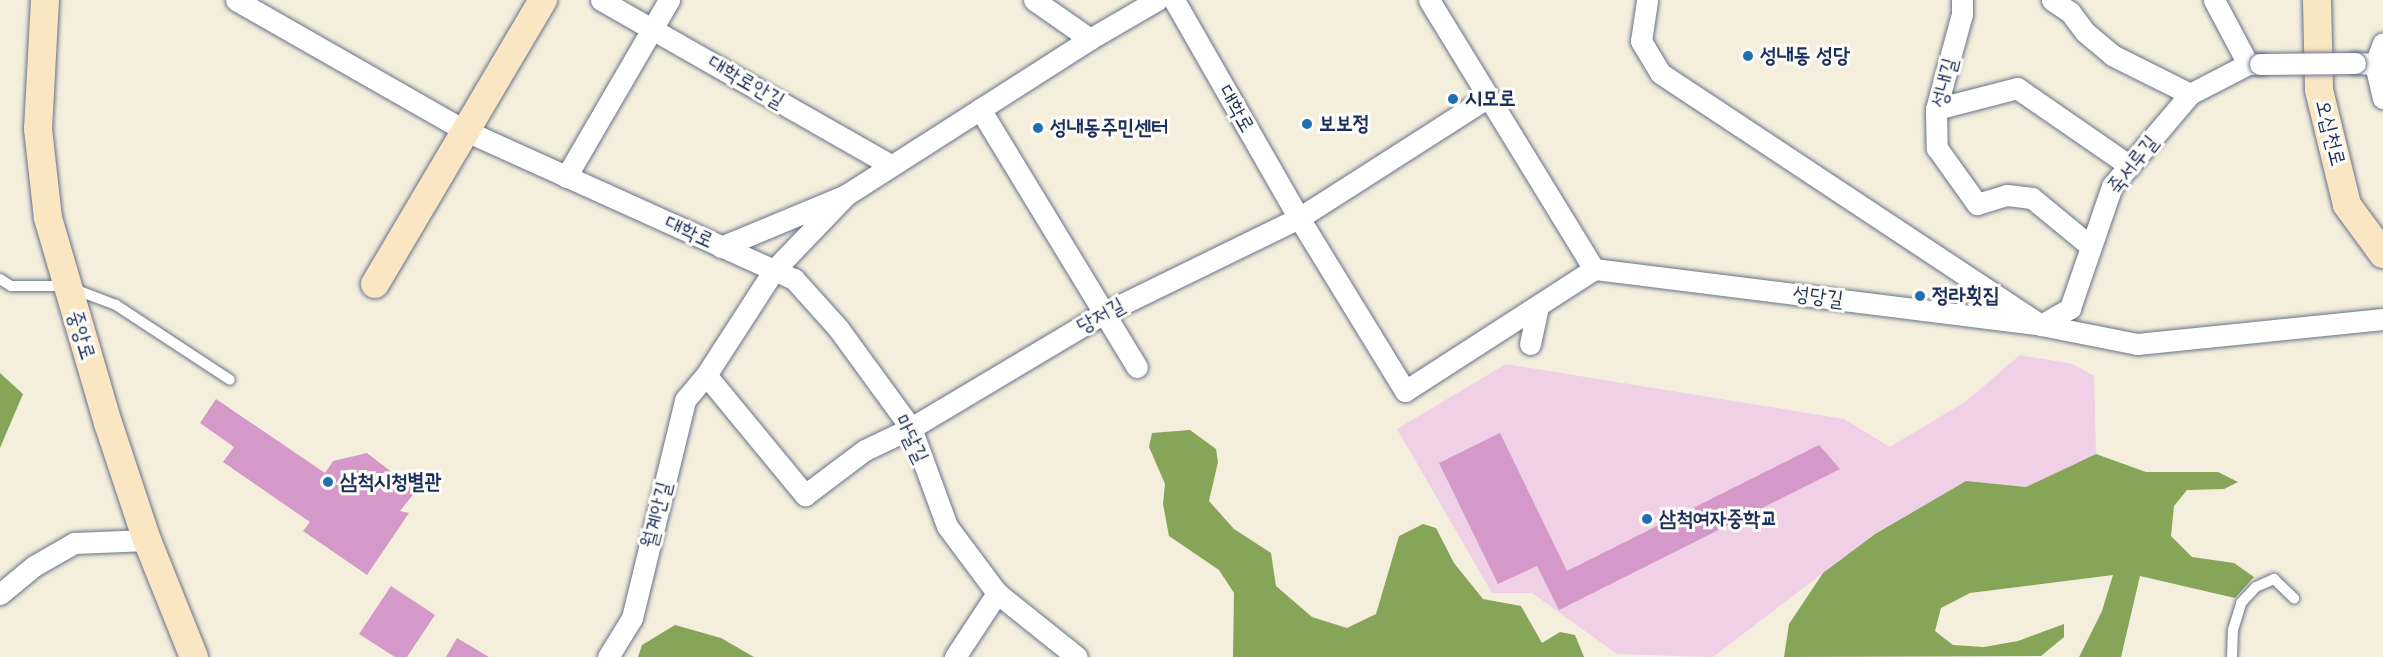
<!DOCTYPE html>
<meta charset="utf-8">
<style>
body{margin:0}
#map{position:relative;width:2383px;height:657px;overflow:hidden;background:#f4efdc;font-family:"Balsamiq Sans","Poor Story",sans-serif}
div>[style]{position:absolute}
.built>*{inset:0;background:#efd0e7}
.forest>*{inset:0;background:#86a559}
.building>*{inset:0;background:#d499c9}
.roads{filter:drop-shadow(0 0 2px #67728a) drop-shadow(0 0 2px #67728a)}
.lane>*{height:10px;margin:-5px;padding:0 5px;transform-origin:5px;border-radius:5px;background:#fff}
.street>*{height:21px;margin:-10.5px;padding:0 10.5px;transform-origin:10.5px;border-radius:10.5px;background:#fff}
.secondary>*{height:28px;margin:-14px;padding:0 14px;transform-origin:14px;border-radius:14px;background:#fbe6c4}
.bridges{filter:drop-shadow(0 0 2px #67728a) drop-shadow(0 0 2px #67728a)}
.street-bridge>*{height:21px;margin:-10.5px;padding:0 10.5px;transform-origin:10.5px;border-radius:10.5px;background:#fff}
.dots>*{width:16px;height:16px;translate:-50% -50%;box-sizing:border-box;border:3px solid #fdfcf7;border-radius:50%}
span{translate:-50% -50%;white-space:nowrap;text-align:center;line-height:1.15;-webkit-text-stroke:6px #fdfcf7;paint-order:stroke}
.poi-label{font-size:21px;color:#1b2f5e;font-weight:700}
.left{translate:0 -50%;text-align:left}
.street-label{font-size:21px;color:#1b2f5e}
</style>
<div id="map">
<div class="built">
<i style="clip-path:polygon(2020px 355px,2073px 364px,2094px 376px,2096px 454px,2026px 487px,1966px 481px,1874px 534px,1713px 657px,1617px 654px,1532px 593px,1492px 593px,1397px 429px,1506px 364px,1844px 419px,1890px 447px,1965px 402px)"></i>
</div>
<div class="forest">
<i style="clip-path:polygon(0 373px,23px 394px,0 448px)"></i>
<i style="clip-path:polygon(1190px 430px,1216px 449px,1218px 462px,1209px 501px,1234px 529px,1271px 553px,1276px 586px,1312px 617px,1347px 628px,1376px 614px,1399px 536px,1423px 524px,1436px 528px,1454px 563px,1483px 599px,1521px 606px,1542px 643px,1560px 632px,1575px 635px,1584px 657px,1233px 657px,1234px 593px,1219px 570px,1169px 536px,1163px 504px,1165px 484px,1149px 447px,1152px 433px)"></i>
<i style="clip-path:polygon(2096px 454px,2146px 472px,2218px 472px,2238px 482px,2224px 489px,2187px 490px,2174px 506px,2171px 536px,2192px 557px,2234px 563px,2254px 577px,2235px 598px,2140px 576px,2121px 657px,2079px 657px,2102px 611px,2113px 575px,1970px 593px,1941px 608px,1935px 631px,1953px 645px,1984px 647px,2018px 641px,2064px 624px,2064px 637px,2041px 656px,1784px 657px,1789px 624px,1823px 573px,1875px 534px,1966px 481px,2026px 487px)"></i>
<i style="clip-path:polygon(675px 625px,721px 638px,754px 657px,638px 657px,642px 645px)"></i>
</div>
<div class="building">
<i style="clip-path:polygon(216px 399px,325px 473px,333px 461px,367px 453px,416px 491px,400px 511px,409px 513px,367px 575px,303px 531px,310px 522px,223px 462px,234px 447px,200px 423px)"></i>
<i style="clip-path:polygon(1500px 433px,1567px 571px,1819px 445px,1840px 469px,1559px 610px,1537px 566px,1498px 584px,1439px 463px)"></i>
<i style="clip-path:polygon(391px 586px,435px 615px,407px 657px,395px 657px,359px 634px)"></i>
<i style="clip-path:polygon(457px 638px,489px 657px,446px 657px)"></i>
</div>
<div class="roads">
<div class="lane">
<i style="left:0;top:279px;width:13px;rotate:32deg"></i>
<i style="left:11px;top:286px;width:55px"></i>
<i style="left:66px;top:286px;width:53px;rotate:20.8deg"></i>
<i style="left:116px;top:305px;width:136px;rotate:33.3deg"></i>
<i style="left:2232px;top:657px;width:27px;rotate:-88deg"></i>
<i style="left:2233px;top:630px;width:28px;rotate:-73deg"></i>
<i style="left:2241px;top:603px;width:22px;rotate:-47deg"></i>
<i style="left:2256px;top:587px;width:20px;rotate:-24deg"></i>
<i style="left:2274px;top:579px;width:28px;rotate:44deg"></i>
</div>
<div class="street">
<i style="left:236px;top:0;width:265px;rotate:29.7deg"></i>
<i style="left:466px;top:131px;width:360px;rotate:24.3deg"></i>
<i style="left:794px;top:279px;width:66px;rotate:48.1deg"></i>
<i style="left:838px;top:328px;width:124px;rotate:53.9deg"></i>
<i style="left:911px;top:428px;width:104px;rotate:69.8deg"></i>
<i style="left:947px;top:526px;width:84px;rotate:53.3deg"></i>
<i style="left:997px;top:593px;width:102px;rotate:38.7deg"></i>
<i style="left:601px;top:0;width:333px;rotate:29.7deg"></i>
<i style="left:1034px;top:0;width:68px;rotate:34.9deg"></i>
<i style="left:1174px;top:0;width:251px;rotate:60.2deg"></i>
<i style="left:1299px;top:218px;width:203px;rotate:58.5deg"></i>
<i style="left:1405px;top:391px;width:225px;rotate:-32.8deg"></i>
<i style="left:1429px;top:0;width:316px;rotate:58.5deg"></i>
<i style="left:1594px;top:269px;width:445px;rotate:7.1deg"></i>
<i style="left:1962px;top:0;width:14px;rotate:90deg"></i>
<i style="left:1962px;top:14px;width:98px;rotate:105.3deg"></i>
<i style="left:1936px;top:109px;width:39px;rotate:89deg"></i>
<i style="left:1937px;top:148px;width:69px;rotate:54.5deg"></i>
<i style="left:1977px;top:204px;width:31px;rotate:-17deg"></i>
<i style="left:2007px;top:195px;width:25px;rotate:7deg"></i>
<i style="left:2032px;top:198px;width:74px;rotate:39.5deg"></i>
<i style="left:2052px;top:0;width:22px;rotate:34deg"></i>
<i style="left:2070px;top:12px;width:25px;rotate:53deg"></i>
<i style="left:2085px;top:32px;width:35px;rotate:40deg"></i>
<i style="left:2112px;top:55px;width:87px;rotate:26.6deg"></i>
<i style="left:2214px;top:0;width:72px;rotate:62deg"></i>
<i style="left:2248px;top:64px;width:12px"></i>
<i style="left:1647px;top:1px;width:40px;rotate:98.5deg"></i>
<i style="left:1641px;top:41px;width:37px;rotate:59deg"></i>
<i style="left:1660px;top:73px;width:457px;rotate:33.5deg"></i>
<i style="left:2041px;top:325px;width:98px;rotate:11.2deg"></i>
<i style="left:2137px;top:344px;width:247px;rotate:-5.8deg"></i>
<i style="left:2355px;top:63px;width:20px;rotate:3deg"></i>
<i style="left:2375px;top:64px;width:35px;rotate:77deg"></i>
<i style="left:2375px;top:64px;width:22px;rotate:-69deg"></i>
<i style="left:980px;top:109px;width:302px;rotate:58.7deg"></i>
<i style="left:1936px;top:109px;width:84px;rotate:-14.5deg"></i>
<i style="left:2017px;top:88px;width:137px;rotate:34.6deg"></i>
<i style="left:566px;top:177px;width:205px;rotate:-59.8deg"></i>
<i style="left:846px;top:195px;width:104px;rotate:133.8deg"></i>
<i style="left:774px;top:270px;width:125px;rotate:122.9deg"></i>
<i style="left:706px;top:375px;width:156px;rotate:50.5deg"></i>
<i style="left:805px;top:495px;width:75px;rotate:-36.9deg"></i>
<i style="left:865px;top:450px;width:51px;rotate:-25.6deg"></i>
<i style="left:911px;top:428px;width:225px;rotate:-30.8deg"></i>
<i style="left:1104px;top:313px;width:217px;rotate:-26deg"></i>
<i style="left:1299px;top:218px;width:224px;rotate:-32.6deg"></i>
<i style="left:721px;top:247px;width:135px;rotate:-22.6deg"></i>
<i style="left:846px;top:195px;width:290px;rotate:-32.6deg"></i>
<i style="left:1090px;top:39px;width:78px;rotate:-30.2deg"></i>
<i style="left:2041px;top:325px;width:34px;rotate:-30deg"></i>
<i style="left:2070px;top:308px;width:129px;rotate:-71deg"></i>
<i style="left:2112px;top:186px;width:121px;rotate:-49.7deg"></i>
<i style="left:2190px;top:94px;width:65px;rotate:-27.3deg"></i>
<i style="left:1530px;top:344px;width:39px;rotate:-78deg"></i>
<i style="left:0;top:594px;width:44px;rotate:-39.5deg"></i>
<i style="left:34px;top:566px;width:46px;rotate:-29.9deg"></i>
<i style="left:74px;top:543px;width:73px;rotate:-2.4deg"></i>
<i style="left:608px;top:657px;width:46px;rotate:-58.4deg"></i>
<i style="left:632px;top:618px;width:224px;rotate:-76.3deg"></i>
<i style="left:685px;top:400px;width:33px;rotate:-50deg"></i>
<i style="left:955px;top:657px;width:77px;rotate:-56.7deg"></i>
</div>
<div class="secondary">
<i style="left:45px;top:0;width:129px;rotate:93.1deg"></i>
<i style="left:38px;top:129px;width:90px;rotate:83.6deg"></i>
<i style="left:48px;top:218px;width:214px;rotate:73.7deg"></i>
<i style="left:108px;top:423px;width:123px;rotate:71.6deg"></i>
<i style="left:147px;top:540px;width:126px;rotate:68.1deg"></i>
<i style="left:2317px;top:0;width:90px;rotate:88.7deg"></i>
<i style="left:2319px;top:90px;width:118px;rotate:76.3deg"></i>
<i style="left:2347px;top:205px;width:61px;rotate:53.7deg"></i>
<i style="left:375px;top:284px;width:330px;rotate:-59.4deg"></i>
</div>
</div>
<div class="bridges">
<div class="street-bridge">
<i style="left:2260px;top:64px;width:95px;rotate:-0.6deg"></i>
</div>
</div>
<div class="dots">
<i style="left:1748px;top:56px;background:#1f6fb2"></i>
<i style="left:1453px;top:99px;background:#1f6fb2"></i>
<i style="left:1307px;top:124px;background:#1f6fb2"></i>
<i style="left:1038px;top:128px;background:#1f6fb2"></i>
<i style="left:1920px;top:296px;background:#1f6fb2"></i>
<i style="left:328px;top:482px;background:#1f6fb2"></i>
<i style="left:1647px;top:519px;background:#1f6fb2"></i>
</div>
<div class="poi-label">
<span class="left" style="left:1760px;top:56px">성내동 성당</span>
<span class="left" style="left:1465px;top:99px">시모로</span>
<span class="left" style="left:1319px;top:124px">보보정</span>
<span class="left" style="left:1050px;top:128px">성내동주민센터</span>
<span class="left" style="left:1932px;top:296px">정라횟집</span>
<span class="left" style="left:340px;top:482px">삼척시청별관</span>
<span class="left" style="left:1659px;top:519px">삼척여자중학교</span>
</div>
<div class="street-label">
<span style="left:746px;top:82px;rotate:30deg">대학로안길</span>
<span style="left:1945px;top:83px;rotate:-76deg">성내길</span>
<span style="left:1236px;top:109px;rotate:60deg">대학로</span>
<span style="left:2330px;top:133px;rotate:76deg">오십천로</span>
<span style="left:2133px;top:165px;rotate:-52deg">죽서루길</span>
<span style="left:689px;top:232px;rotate:24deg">대학로</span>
<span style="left:1818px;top:297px;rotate:7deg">성당길</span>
<span style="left:1101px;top:316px;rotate:-29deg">당저길</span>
<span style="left:81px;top:335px;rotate:73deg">중앙로</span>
<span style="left:911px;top:439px;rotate:64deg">마달길</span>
<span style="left:657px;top:515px;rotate:-76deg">월계안길</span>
</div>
</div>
